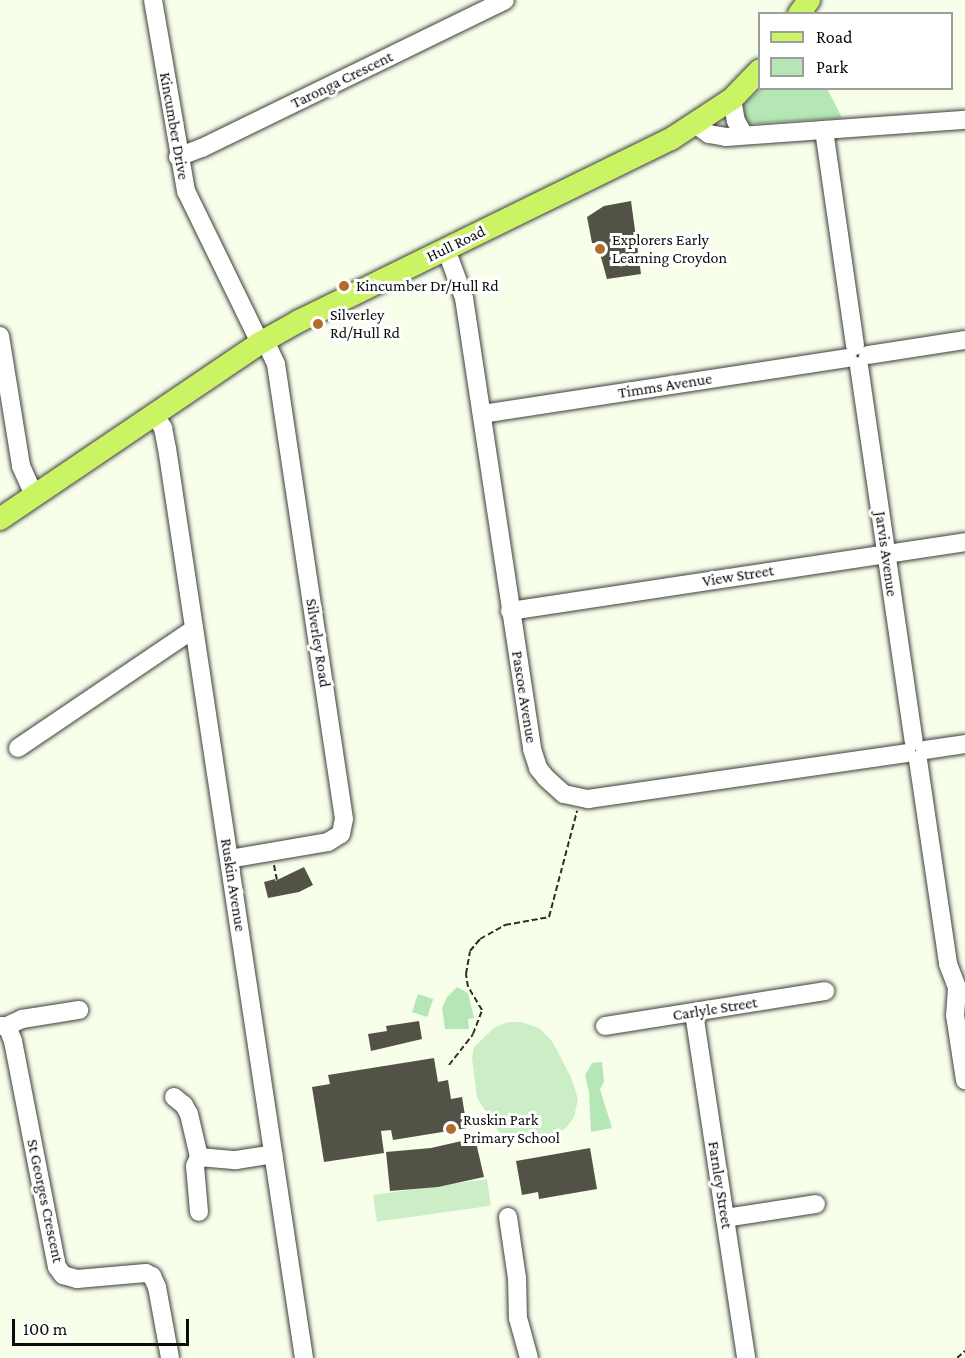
<!DOCTYPE html>
<style>
body{margin:0}
#map{position:relative;width:965px;height:1358px;overflow:hidden;background:#f7fee9;font-family:"Crimson Pro",serif}
div>[style]{position:absolute}
.green>*{inset:0;background:#b5e6b5;transform-origin:0 0}
.pitch>*{inset:0;background:#cbeec6;transform-origin:0 0}
.building>*{inset:0;background:#535247}
.path>*{height:2px;margin-top:-1px;transform-origin:0;background:repeating-linear-gradient(90deg,#2d2d2d 0 6px,transparent 0 9px)}
.roads{filter:drop-shadow(0 0 2px #3e3e3e) drop-shadow(0 0 2px #3e3e3e)}
.minor>*{height:18px;margin:-9px;padding:0 9px;transform-origin:9px;border-radius:9px;background:#fff}
.major>*{height:22px;margin:-11px;padding:0 11px;transform-origin:11px;border-radius:11px;background:#caf463}
.dots>*{width:16px;height:16px;translate:-50% -50%;box-sizing:border-box;border:3px solid #fff;border-radius:50%}
span{translate:-50% -50%;white-space:nowrap;text-align:center;line-height:1.15;-webkit-text-stroke:6px #fff;paint-order:stroke}
.street-label{font-size:16px;color:#0b0b0b}
.poi-label{font-size:16px;color:#0b0b0b}
.left{translate:0 -50%;text-align:left}
.legend{position:absolute;left:758px;top:12px;width:195px;height:78px;box-sizing:border-box;background:#fff;border:2px solid #9d9d9d;margin:0;padding:8px 10px;list-style:none;font-size:18px;color:#0b0b0b}
.legend li{display:flex;align-items:center;gap:12px;height:30px}
.legend b{width:30px;border:2px solid #9d9d9d}
.scale{position:absolute;left:12px;top:1319px;width:177px;height:27px;box-sizing:border-box;border:3px solid #0b0b0b;border-top:0;padding-left:8px;font-size:18px;line-height:21px;white-space:nowrap;color:#0b0b0b;-webkit-text-stroke:4px #fff;paint-order:stroke}
</style>
<div id="map">
<div class="green">
<i style="clip-path:polygon(827px 88px,842px 118px,746px 124px,741px 107px,761px 89px)"></i>
<i style="clip-path:polygon(457px 987px,468px 993px,474px 1018px,468px 1019px,469px 1029px,445px 1029px,442px 1008px,447px 997px)"></i>
<i style="left:418px;top:994px;width:16px;height:19px;rotate:18deg"></i>
<i style="clip-path:polygon(602px 1062px,604px 1082px,600px 1089px,612px 1128px,591px 1132px,589px 1092px,585px 1075px,592px 1063px)"></i>
</div>
<div class="pitch">
<i style="clip-path:polygon(509px 1022px,521px 1022px,539px 1028px,552px 1041px,571px 1077px,578px 1099px,574px 1117px,566px 1128px,553px 1136px,526px 1144px,499px 1132px,477px 1098px,472px 1058px,474px 1047px,495px 1027px)"></i>
<i style="left:487px;top:1179px;width:27px;height:115px;rotate:82deg"></i>
</div>
<div class="building">
<i style="clip-path:polygon(631px 201px,641px 274px,607px 279px,597px 243px,592px 243px,587px 217px,604px 206px)"></i>
<i style="clip-path:polygon(304px 867px,313px 885px,299px 892px,268px 898px,264px 882px,275px 879px,275px 881px)"></i>
<i style="clip-path:polygon(419px 1021px,422px 1039px,371px 1051px,368px 1034px,387px 1031px,386px 1026px)"></i>
<i style="clip-path:polygon(434px 1058px,438px 1082px,448px 1080px,451px 1099px,462px 1097px,467px 1128px,393px 1140px,391px 1130px,381px 1131px,384px 1153px,324px 1162px,312px 1087px,330px 1084px,328px 1075px)"></i>
<i style="clip-path:polygon(475px 1138px,484px 1177px,438px 1187px,390px 1191px,386px 1152px,431px 1148px)"></i>
<i style="clip-path:polygon(590px 1148px,597px 1189px,539px 1199px,538px 1192px,522px 1195px,516px 1161px)"></i>
</div>
<div class="path">
<i style="left:274px;top:865px;width:15px;rotate:79deg"></i>
<i style="left:449px;top:1065px;width:39px;rotate:-52deg"></i>
<i style="left:473px;top:1034px;width:26px;rotate:-69deg"></i>
<i style="left:482px;top:1010px;width:27px;rotate:-121deg"></i>
<i style="left:468px;top:987px;width:13px;rotate:-99deg"></i>
<i style="left:466px;top:974px;width:23px;rotate:-80deg"></i>
<i style="left:470px;top:951px;width:16px;rotate:-50deg"></i>
<i style="left:480px;top:939px;width:29px;rotate:-29deg"></i>
<i style="left:505px;top:925px;width:45px;rotate:-10.3deg"></i>
<i style="left:549px;top:917px;width:110px;rotate:-75.2deg"></i>
<i style="left:957px;top:1358px;width:11px;rotate:-41deg"></i>
</div>
<div class="roads">
<div class="minor">
<i style="left:153px;top:0;width:194px;rotate:80.2deg"></i>
<i style="left:186px;top:191px;width:169px;rotate:64deg"></i>
<i style="left:732px;top:99px;width:22px;rotate:80deg"></i>
<i style="left:736px;top:121px;width:16px;rotate:60deg"></i>
<i style="left:696px;top:125px;width:16px;rotate:35deg"></i>
<i style="left:709px;top:134px;width:17px;rotate:10deg"></i>
<i style="left:726px;top:137px;width:240px;rotate:-4.1deg"></i>
<i style="left:824px;top:130px;width:218px;rotate:81.8deg"></i>
<i style="left:178px;top:157px;width:26px;rotate:-21deg"></i>
<i style="left:202px;top:148px;width:337px;rotate:-26deg"></i>
<i style="left:446px;top:249px;width:52px;rotate:69.8deg"></i>
<i style="left:464px;top:298px;width:456px;rotate:81.4deg"></i>
<i style="left:532px;top:749px;width:20px;rotate:72deg"></i>
<i style="left:538px;top:768px;width:13px;rotate:51deg"></i>
<i style="left:546px;top:778px;width:24px;rotate:42deg"></i>
<i style="left:564px;top:794px;width:25px;rotate:12deg"></i>
<i style="left:588px;top:799px;width:322px;rotate:-8.2deg"></i>
<i style="left:0;top:336px;width:132px;rotate:80.8deg"></i>
<i style="left:21px;top:466px;width:32px;rotate:66deg"></i>
<i style="left:868px;top:355px;width:98px;rotate:-8.8deg"></i>
<i style="left:859px;top:366px;width:379px;rotate:81.7deg"></i>
<i style="left:154px;top:414px;width:17px;rotate:57deg"></i>
<i style="left:163px;top:428px;width:20px;rotate:79deg"></i>
<i style="left:167px;top:448px;width:920px;rotate:81.44deg"></i>
<i style="left:482px;top:414px;width:370px;rotate:-8.7deg"></i>
<i style="left:510px;top:611px;width:460px;rotate:-8.6deg"></i>
<i style="left:18px;top:748px;width:212px;rotate:-34.1deg"></i>
<i style="left:925px;top:750px;width:40px;rotate:-8.5deg"></i>
<i style="left:918px;top:760px;width:206px;rotate:81.6deg"></i>
<i style="left:948px;top:964px;width:26px;rotate:69deg"></i>
<i style="left:957px;top:988px;width:27px;rotate:94deg"></i>
<i style="left:955px;top:1015px;width:66px;rotate:81.3deg"></i>
<i style="left:229px;top:859px;width:100px;rotate:-9.7deg"></i>
<i style="left:328px;top:842px;width:15px;rotate:-32deg"></i>
<i style="left:341px;top:834px;width:15px;rotate:-79deg"></i>
<i style="left:344px;top:819px;width:460px;rotate:-98.5deg"></i>
<i style="left:276px;top:364px;width:26px;rotate:-115deg"></i>
<i style="left:694px;top:1013px;width:349px;rotate:81.4deg"></i>
<i style="left:0;top:1026px;width:7px"></i>
<i style="left:7px;top:1026px;width:17px;rotate:-25deg"></i>
<i style="left:22px;top:1019px;width:58px;rotate:-9deg"></i>
<i style="left:7px;top:1026px;width:16px;rotate:68deg"></i>
<i style="left:13px;top:1041px;width:230px;rotate:79deg"></i>
<i style="left:57px;top:1267px;width:10px;rotate:53deg"></i>
<i style="left:63px;top:1275px;width:15px;rotate:16deg"></i>
<i style="left:77px;top:1279px;width:69px;rotate:-5deg"></i>
<i style="left:146px;top:1273px;width:7px;rotate:27deg"></i>
<i style="left:152px;top:1276px;width:12px;rotate:66deg"></i>
<i style="left:157px;top:1287px;width:72px;rotate:79.6deg"></i>
<i style="left:605px;top:1026px;width:223px;rotate:-9deg"></i>
<i style="left:174px;top:1097px;width:13px;rotate:39deg"></i>
<i style="left:184px;top:1105px;width:10px;rotate:61deg"></i>
<i style="left:189px;top:1114px;width:44px;rotate:76.9deg"></i>
<i style="left:199px;top:1157px;width:10px;rotate:114deg"></i>
<i style="left:195px;top:1166px;width:46px;rotate:85deg"></i>
<i style="left:199px;top:1157px;width:37px;rotate:5deg"></i>
<i style="left:236px;top:1160px;width:38px;rotate:-9deg"></i>
<i style="left:508px;top:1217px;width:62px;rotate:81.6deg"></i>
<i style="left:517px;top:1278px;width:40px;rotate:88.6deg"></i>
<i style="left:518px;top:1318px;width:41px;rotate:74.6deg"></i>
<i style="left:725px;top:1218px;width:92px;rotate:-8.7deg"></i>
</div>
<div class="major">
<i style="left:799px;top:14px;width:17px;rotate:-54deg"></i>
<i style="left:0;top:519px;width:314px;rotate:-34.1deg"></i>
<i style="left:260px;top:343px;width:45px;rotate:-29.4deg"></i>
<i style="left:299px;top:321px;width:414px;rotate:-26.1deg"></i>
<i style="left:671px;top:139px;width:73px;rotate:-33.3deg"></i>
<i style="left:732px;top:99px;width:40px;rotate:-46deg"></i>
</div>
</div>
<div class="dots">
<i style="left:600px;top:249px;background:#b46d29"></i>
<i style="left:344px;top:286px;background:#b46d29"></i>
<i style="left:318px;top:324px;background:#b46d29"></i>
<i style="left:451px;top:1129px;background:#b46d29"></i>
</div>
<div class="street-label">
<span style="left:342px;top:80px;rotate:-26deg">Taronga Crescent</span>
<span style="left:174px;top:126px;rotate:80deg">Kincumber Drive</span>
<span style="left:456px;top:244px;rotate:-26deg">Hull Road</span>
<span style="left:665px;top:386px;rotate:-9deg">Timms Avenue</span>
<span style="left:886px;top:554px;rotate:82deg">Jarvis Avenue</span>
<span style="left:738px;top:576px;rotate:-9deg">View Street</span>
<span style="left:318px;top:643px;rotate:81deg">Silverley Road</span>
<span style="left:524px;top:697px;rotate:81deg">Pascoe Avenue</span>
<span style="left:233px;top:885px;rotate:81deg">Ruskin Avenue</span>
<span style="left:715px;top:1009px;rotate:-9deg">Carlyle Street</span>
<span style="left:720px;top:1185px;rotate:81deg">Farnley Street</span>
<span style="left:45px;top:1201px;rotate:78deg">St Georges Crescent</span>
</div>
<div class="poi-label">
<span class="left" style="left:612px;top:249px">Explorers Early<br>Learning Croydon</span>
<span class="left" style="left:356px;top:286px">Kincumber Dr/Hull Rd</span>
<span class="left" style="left:330px;top:324px">Silverley<br>Rd/Hull Rd</span>
<span class="left" style="left:463px;top:1129px">Ruskin Park<br>Primary School</span>
</div>
<ul class="legend">
<li><b style="height:8px;background:#caf463"></b>Road</li>
<li><b style="height:16px;background:#b5e6b5"></b>Park</li>
</ul>
<div class="scale">100 m</div>
</div>
